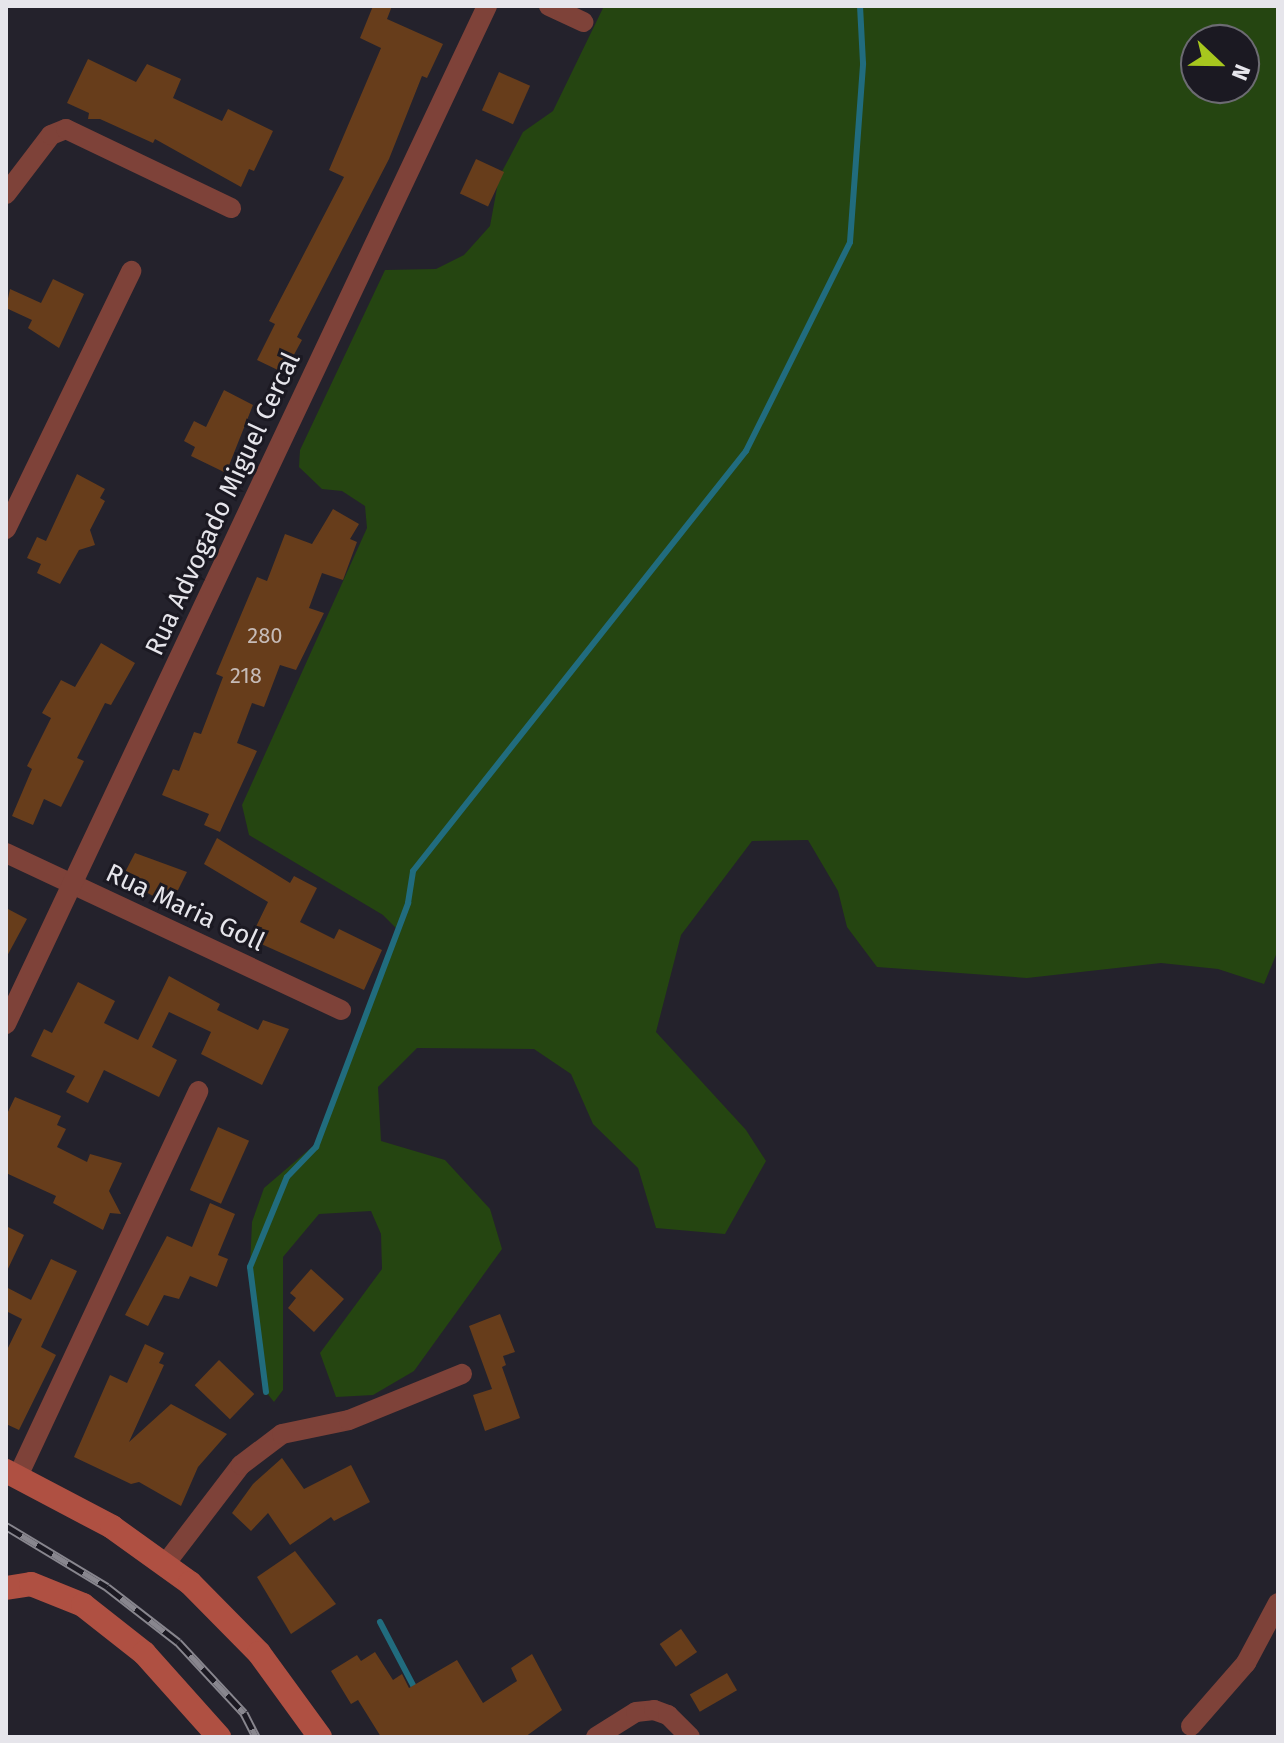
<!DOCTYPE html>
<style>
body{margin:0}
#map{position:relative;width:1284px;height:1743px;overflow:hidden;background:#24222c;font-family:"Fira Sans",sans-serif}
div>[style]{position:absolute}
.green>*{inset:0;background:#254511}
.stream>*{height:6px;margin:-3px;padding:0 3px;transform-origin:3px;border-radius:3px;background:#216c7e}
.building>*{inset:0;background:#673d1b;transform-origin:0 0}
.street>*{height:20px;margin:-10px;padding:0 10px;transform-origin:10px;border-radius:10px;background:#7e4239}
.secondary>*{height:24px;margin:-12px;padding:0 12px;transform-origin:12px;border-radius:12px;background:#af5042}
.rail>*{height:9px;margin-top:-4.5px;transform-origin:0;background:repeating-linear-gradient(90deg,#1b1922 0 18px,#88868e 0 36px);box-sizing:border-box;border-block:2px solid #88868e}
span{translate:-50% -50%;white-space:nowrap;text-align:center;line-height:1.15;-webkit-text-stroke:6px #1b1922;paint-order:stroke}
.number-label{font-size:22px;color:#c6bbb7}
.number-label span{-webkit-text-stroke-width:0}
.street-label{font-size:26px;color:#e6e5eb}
.frame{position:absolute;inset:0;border:8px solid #e6e5eb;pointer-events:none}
.north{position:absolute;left:1180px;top:24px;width:80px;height:80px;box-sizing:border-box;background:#1b1922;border:2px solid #6c6b72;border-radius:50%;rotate:112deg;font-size:22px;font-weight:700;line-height:32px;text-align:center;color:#e6e5eb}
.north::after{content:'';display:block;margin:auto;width:28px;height:36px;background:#a7c71e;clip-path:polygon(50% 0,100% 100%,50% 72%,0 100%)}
</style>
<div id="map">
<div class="green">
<i style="clip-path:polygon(evenodd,604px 6px,1278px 6px,1278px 950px,1264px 984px,1218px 969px,1161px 963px,1027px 978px,877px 967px,847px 927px,838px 891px,808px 840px,752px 841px,681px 935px,656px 1032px,746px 1130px,766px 1161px,725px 1234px,656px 1228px,638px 1168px,593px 1124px,571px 1074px,534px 1049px,417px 1048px,378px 1087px,381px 1141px,445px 1160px,490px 1209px,502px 1249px,414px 1371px,373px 1395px,336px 1397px,320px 1353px,382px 1269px,381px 1234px,371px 1211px,319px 1214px,283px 1257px,283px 1390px,274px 1402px,266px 1392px,250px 1267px,252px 1222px,264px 1188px,319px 1141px,398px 930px,383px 915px,249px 835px,242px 805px,367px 528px,365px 506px,342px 491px,322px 489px,299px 467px,300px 450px,385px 270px,436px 269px,464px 255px,490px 226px,499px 177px,523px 132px,553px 111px,604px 6px,1196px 40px,1244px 40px,1244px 88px,1196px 88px,1196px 40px)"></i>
</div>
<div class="stream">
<i style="left:266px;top:1392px;width:126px;rotate:-97.3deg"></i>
<i style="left:250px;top:1267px;width:97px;rotate:-67.7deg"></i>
<i style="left:287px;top:1177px;width:42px;rotate:-46deg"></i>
<i style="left:316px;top:1147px;width:261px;rotate:-69.3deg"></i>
<i style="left:408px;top:903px;width:32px;rotate:-81deg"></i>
<i style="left:413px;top:871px;width:536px;rotate:-51.59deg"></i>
<i style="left:746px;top:451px;width:233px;rotate:-63.5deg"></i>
<i style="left:850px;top:242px;width:179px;rotate:-85.8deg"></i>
<i style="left:863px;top:63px;width:57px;rotate:-93deg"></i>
<i style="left:380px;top:1622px;width:78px;rotate:62.4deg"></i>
</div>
<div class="building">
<i style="clip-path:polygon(373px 6px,392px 6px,387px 19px,443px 44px,427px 78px,422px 76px,389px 159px,297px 337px,302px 340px,284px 373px,257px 360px,275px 324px,269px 321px,344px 177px,329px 170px,381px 48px,360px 38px)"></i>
<i style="clip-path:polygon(88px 59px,136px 82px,147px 64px,181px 79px,173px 98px,222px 121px,228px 109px,273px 131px,254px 171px,249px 169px,241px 187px,155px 139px,153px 143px,100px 119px,88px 119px,89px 113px,67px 103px)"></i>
<i style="left:499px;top:72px;width:34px;height:42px;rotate:24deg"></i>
<i style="left:476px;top:159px;width:31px;height:38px;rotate:25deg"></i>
<i style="clip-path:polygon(53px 279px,84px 294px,59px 348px,28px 328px,32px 320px,6px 308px,10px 289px,41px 303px)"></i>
<i style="clip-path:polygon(224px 390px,253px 405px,226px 473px,191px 456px,195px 447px,184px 441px,194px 421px,206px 427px)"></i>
<i style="clip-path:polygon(77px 474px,105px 489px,100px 498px,105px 501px,90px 530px,95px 545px,79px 550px,60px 584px,37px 573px,41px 564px,27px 558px,37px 537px,46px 541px)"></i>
<i style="clip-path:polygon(333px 509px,359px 524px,350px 539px,357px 542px,343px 580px,322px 573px,309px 608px,324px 613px,296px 670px,280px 665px,264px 707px,252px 703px,237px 743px,257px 751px,220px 832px,204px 825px,209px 814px,162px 795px,173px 769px,179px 771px,194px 732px,201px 734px,223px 677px,216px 674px,257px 577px,267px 581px,285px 534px,312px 544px)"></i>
<i style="clip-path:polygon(101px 643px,135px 663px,111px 705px,105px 703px,77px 758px,84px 761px,61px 807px,44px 799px,33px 825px,12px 816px,32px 769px,27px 766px,51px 718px,42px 713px,61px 680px,75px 687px)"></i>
<i style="clip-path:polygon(217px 838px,290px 883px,294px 876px,317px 888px,300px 922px,334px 939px,339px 929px,382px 950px,364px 990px,250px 939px,268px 902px,204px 864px)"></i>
<i style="clip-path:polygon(135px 853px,187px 872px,170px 906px,122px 878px)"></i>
<i style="clip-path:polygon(6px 908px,27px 919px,6px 958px)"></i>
<i style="clip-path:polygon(169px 976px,220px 1004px,217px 1010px,258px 1030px,263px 1020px,289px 1029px,262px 1085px,201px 1054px,211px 1032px,169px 1012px,152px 1047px,177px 1060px,159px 1097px,104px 1070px,88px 1103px,66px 1092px,75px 1076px,31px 1056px,44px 1029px,52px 1033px,78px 982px,115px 1001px,104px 1023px,138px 1040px)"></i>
<i style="clip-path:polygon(15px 1097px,61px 1116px,57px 1125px,66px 1129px,57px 1147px,87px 1162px,90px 1154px,122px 1163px,109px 1191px,121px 1214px,110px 1213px,103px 1230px,53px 1203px,56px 1196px,6px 1173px,6px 1116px)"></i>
<i style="left:218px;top:1127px;width:34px;height:69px;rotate:24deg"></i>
<i style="clip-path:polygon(210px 1203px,235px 1214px,218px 1255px,228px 1259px,217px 1287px,190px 1276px,179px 1299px,164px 1295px,148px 1326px,125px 1315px,167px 1236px,192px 1247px)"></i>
<i style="clip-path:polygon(6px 1226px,24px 1235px,6px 1273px)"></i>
<i style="clip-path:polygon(51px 1259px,77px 1271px,41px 1347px,56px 1355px,19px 1430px,6px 1424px,6px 1352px,22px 1319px,6px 1311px,6px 1287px,31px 1300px)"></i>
<i style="clip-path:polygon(311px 1269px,344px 1299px,314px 1332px,288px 1308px,296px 1298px,290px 1293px)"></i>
<i style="clip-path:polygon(500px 1314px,515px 1352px,503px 1356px,506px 1365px,502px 1367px,520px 1418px,485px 1431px,473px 1395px,492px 1389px,469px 1326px)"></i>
<i style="clip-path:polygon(145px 1344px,164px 1353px,159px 1363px,164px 1365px,129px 1442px,171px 1404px,227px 1434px,198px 1467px,181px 1506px,139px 1482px,131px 1484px,74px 1457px,110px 1375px,127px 1383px)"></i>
<i style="left:219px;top:1360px;width:49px;height:35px;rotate:44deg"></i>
<i style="clip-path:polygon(282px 1458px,304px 1489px,351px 1465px,370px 1502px,334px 1521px,331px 1517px,290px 1545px,268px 1513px,251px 1531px,232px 1513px,253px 1484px)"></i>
<i style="clip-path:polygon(295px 1551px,336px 1604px,291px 1634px,257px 1577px)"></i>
<i style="left:681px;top:1629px;width:28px;height:26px;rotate:55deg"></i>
<i style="clip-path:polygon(375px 1652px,393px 1680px,402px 1674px,409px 1688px,457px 1660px,483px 1703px,517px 1681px,511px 1668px,532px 1654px,562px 1710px,525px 1737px,381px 1737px,358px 1700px,351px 1704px,331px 1671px,357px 1655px,361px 1661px)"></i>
<i style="left:727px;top:1673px;width:20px;height:43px;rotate:60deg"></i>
</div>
<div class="street">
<i style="left:549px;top:6px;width:38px;rotate:25deg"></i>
<i style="left:6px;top:194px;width:74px;rotate:-52.7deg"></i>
<i style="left:51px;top:135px;width:16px;rotate:-22deg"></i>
<i style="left:66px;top:129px;width:183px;rotate:25.6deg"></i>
<i style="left:6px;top:529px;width:287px;rotate:-64.1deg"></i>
<i style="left:6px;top:853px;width:370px;rotate:25.1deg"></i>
<i style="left:6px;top:1024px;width:1126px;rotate:-64.71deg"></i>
<i style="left:18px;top:1476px;width:425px;rotate:-64.9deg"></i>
<i style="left:166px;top:1563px;width:123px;rotate:-52.6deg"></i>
<i style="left:241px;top:1465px;width:51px;rotate:-37.1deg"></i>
<i style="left:282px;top:1434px;width:68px;rotate:-11.8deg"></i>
<i style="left:349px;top:1420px;width:122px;rotate:-22.2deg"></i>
<i style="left:1191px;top:1726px;width:84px;rotate:-48.9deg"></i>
<i style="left:1246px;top:1663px;width:68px;rotate:-61.9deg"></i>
<i style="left:596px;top:1737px;width:47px;rotate:-32deg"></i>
<i style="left:636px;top:1712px;width:18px;rotate:-6deg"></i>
<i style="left:654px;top:1710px;width:15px;rotate:20deg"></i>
<i style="left:668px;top:1715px;width:31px;rotate:45deg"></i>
</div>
<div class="secondary">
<i style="left:6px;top:1471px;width:120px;rotate:27.8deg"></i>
<i style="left:112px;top:1527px;width:96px;rotate:35.7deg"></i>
<i style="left:190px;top:1583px;width:98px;rotate:45.4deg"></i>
<i style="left:259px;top:1653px;width:104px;rotate:54deg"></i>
<i style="left:6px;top:1588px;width:25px;rotate:-9deg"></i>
<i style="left:31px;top:1584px;width:56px;rotate:22deg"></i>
<i style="left:83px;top:1605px;width:78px;rotate:38.2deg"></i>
<i style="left:144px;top:1653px;width:113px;rotate:48.2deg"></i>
</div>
<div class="rail">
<i style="left:6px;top:1526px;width:118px;rotate:31.1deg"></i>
<i style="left:107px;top:1587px;width:90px;rotate:37.8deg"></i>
<i style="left:178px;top:1642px;width:97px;rotate:47.1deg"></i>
<i style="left:244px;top:1713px;width:27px;rotate:63deg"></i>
</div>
<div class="number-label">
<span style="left:265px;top:636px">280</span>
<span style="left:246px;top:676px">218</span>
</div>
<div class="street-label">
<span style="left:223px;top:504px;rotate:-65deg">Rua Advogado Miguel Cercal</span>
<span style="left:185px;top:908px;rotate:25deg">Rua Maria Goll</span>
</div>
<div class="frame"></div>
<div class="north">N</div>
</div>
